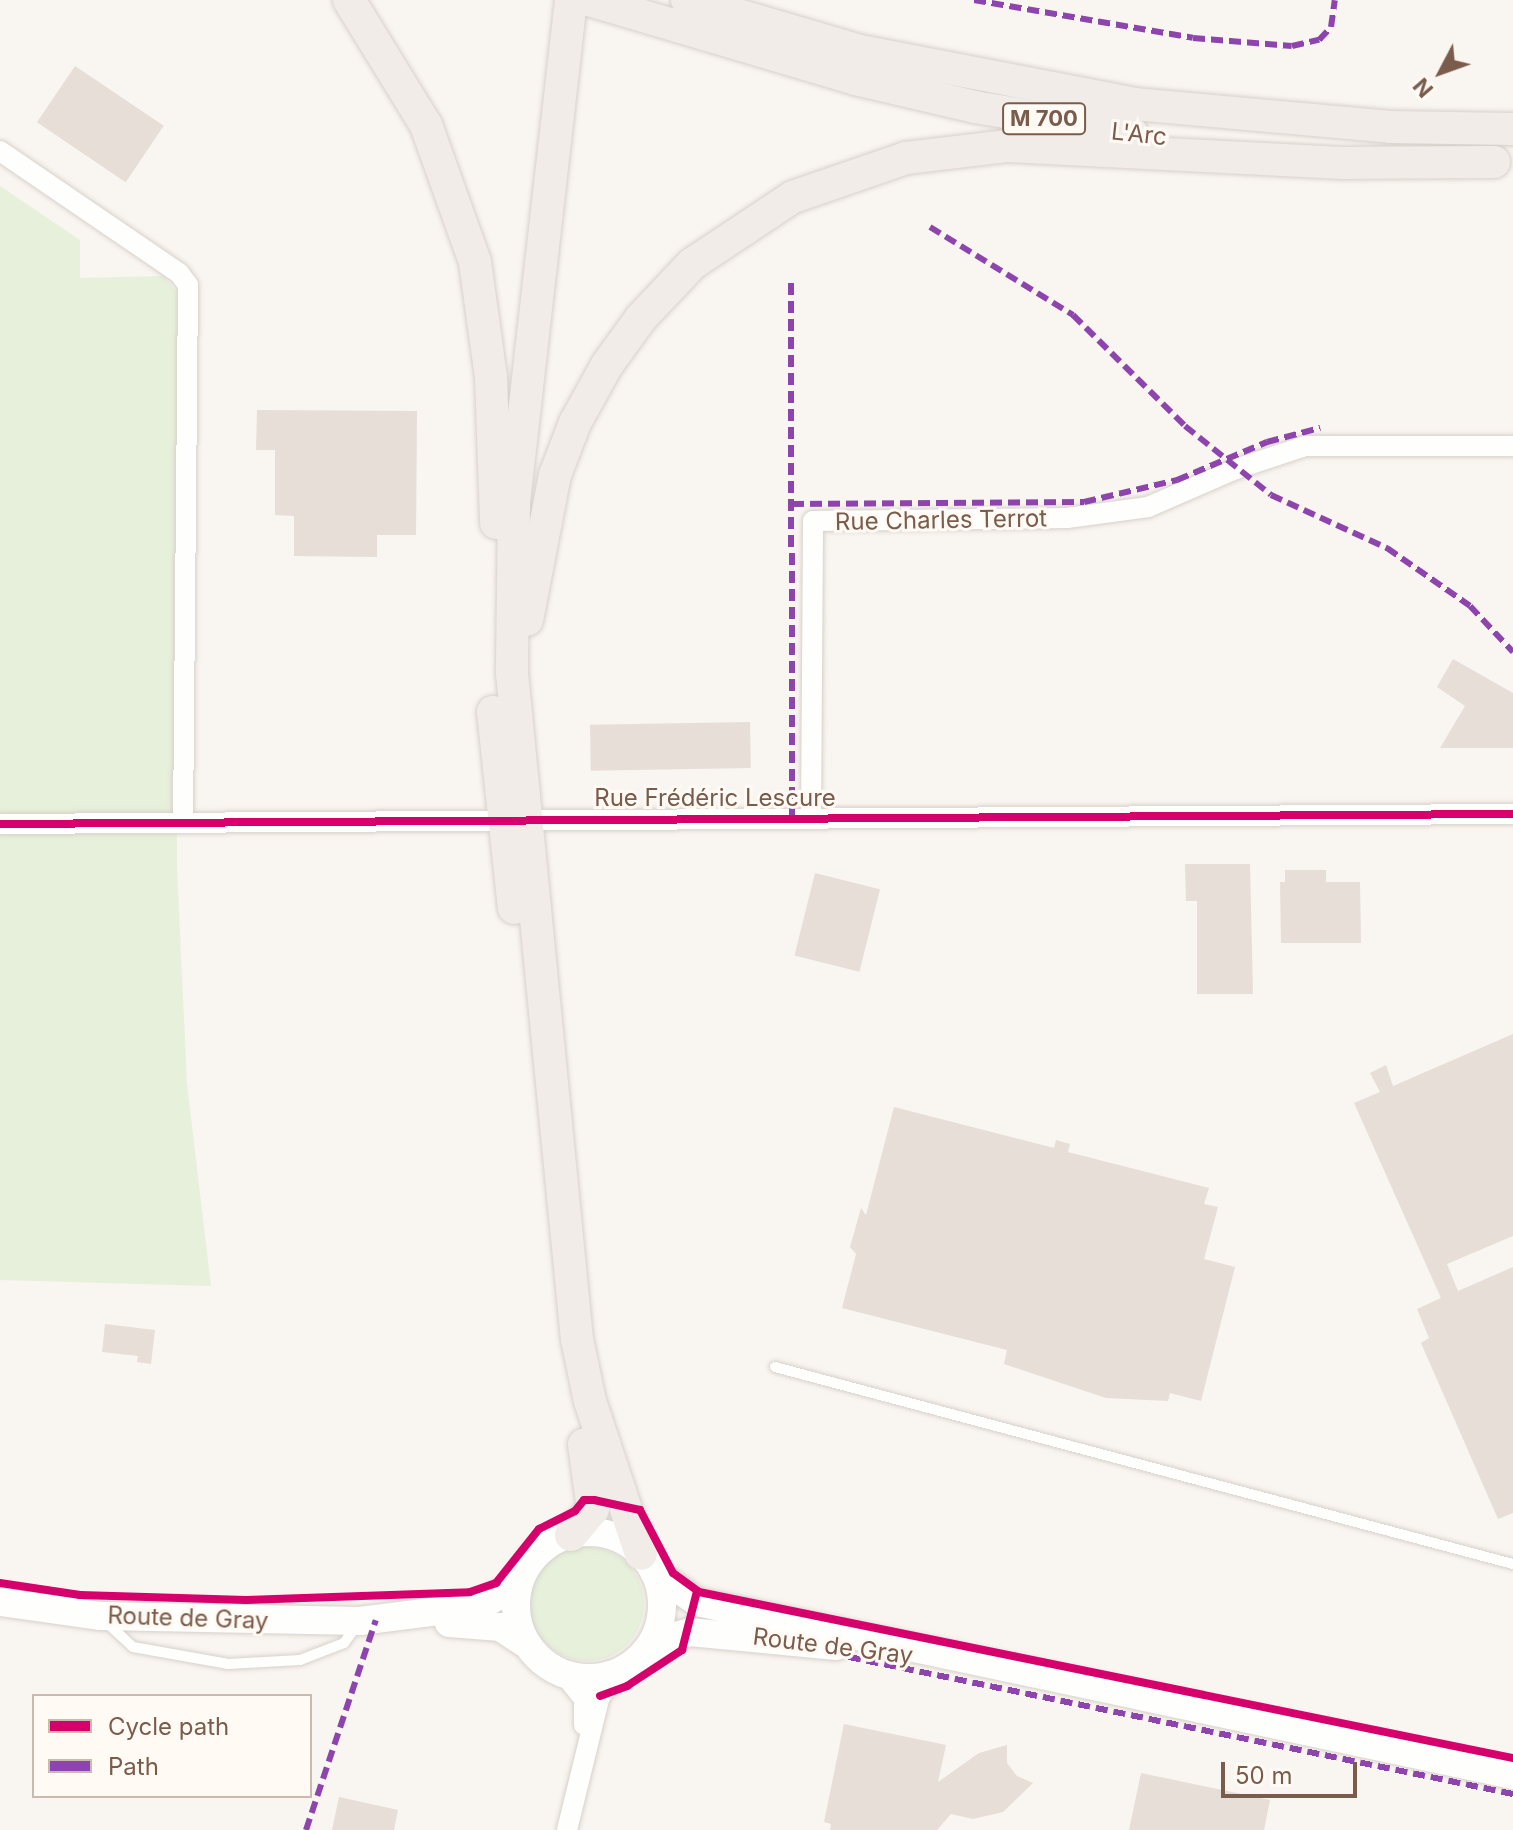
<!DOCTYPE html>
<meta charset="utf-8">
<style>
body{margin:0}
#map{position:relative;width:1513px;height:1830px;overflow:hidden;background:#f9f5f0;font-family:Inter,sans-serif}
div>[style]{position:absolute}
.green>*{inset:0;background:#e7f0db}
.round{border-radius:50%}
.building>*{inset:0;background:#e6ded7;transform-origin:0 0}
.roads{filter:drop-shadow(0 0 2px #d7d1cb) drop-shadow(0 0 2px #d7d1cb)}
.service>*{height:10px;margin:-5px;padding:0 5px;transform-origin:5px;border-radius:5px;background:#fefefd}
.minor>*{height:20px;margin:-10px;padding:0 10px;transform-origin:10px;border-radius:10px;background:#fefefd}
.secondary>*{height:28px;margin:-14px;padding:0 14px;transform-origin:14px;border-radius:14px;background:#fefefd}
.secondary>.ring{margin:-14px;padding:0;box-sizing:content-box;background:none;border:28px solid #fefefd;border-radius:50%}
.trunk>*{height:32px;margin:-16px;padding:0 16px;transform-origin:16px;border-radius:16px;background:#f2ece8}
.quiet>*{height:6px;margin-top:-3px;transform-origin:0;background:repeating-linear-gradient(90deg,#8e44ad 0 12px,transparent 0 18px)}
.cycleway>*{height:8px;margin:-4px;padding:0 4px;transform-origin:4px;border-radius:4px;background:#d6006c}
span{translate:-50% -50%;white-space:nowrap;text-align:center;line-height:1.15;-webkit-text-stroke:6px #fffaf3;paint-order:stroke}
.shield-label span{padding:2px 6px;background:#fffaf3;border:2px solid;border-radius:6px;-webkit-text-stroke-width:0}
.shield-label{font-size:22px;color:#7a5c4d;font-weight:700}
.street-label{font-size:24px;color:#7a5c4d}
.legend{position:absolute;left:32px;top:1694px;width:280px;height:104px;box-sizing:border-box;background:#fffaf3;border:2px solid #cabbb1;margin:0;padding:10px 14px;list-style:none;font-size:24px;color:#7a5c4d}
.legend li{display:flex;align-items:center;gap:16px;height:40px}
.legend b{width:40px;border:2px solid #cabbb1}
.north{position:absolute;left:1401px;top:32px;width:80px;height:80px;-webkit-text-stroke:6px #fffaf3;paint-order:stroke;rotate:229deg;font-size:22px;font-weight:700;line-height:32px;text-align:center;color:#7a5c4d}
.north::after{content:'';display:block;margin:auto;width:28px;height:36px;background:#7a5c4d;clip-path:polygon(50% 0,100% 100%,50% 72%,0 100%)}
.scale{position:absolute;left:1221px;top:1762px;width:136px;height:36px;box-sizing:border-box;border:4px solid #7a5c4d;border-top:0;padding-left:10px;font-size:24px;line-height:28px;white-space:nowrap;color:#7a5c4d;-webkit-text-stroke:6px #fffaf3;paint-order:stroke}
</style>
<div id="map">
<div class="green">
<i style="clip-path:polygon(0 186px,80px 240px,80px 278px,164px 276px,177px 293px,177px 868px,187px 1084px,211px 1286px,0 1280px)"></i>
<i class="round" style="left:530px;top:1547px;width:114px;height:114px"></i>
</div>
<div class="building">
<i style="left:75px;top:66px;width:107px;height:68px;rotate:34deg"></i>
<i style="clip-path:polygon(257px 410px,417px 411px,416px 535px,377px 535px,377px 557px,294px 556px,294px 516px,275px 515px,275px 450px,256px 450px)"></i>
<i style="clip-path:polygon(1453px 659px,1513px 693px,1513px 748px,1440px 748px,1465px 706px,1437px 687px)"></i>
<i style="left:750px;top:722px;width:46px;height:160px;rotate:89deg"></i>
<i style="clip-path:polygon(1185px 864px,1250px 864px,1253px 994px,1197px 994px,1197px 901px,1186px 901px)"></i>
<i style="clip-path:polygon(1285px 870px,1326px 870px,1326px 882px,1360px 882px,1361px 943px,1281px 943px,1280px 882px,1285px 882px)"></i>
<i style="left:815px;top:873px;width:67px;height:85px;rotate:14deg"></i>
<i style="clip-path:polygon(1513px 1034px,1513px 1236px,1447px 1264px,1458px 1291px,1513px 1267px,1513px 1513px,1498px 1519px,1421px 1343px,1429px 1338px,1417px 1309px,1441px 1298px,1354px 1103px,1380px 1092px,1370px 1073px,1386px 1065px,1393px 1086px)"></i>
<i style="clip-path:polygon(894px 1107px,1054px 1148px,1056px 1140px,1070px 1144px,1068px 1152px,1209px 1188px,1204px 1204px,1218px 1207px,1204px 1259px,1235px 1267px,1201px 1401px,1170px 1393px,1168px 1401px,1106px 1398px,1004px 1364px,1007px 1350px,842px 1308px,856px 1254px,850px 1247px,861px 1208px,866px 1215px)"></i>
<i style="clip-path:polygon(105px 1324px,155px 1330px,151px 1364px,137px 1362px,138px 1356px,102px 1352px)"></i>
<i style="clip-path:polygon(844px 1724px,946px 1745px,938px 1782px,979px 1753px,1007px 1745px,1007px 1763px,1017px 1776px,1033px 1783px,1003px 1812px,973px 1819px,951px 1814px,937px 1830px,830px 1830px,831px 1824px,824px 1822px)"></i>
<i style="clip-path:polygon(1141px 1773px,1270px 1800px,1264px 1830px,1129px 1830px)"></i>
<i style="clip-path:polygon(339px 1797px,398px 1810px,394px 1830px,332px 1830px)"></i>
</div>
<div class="roads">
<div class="service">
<i style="left:775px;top:1367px;width:764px;rotate:14.95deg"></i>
<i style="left:105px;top:1621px;width:38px;rotate:43deg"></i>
<i style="left:133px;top:1647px;width:97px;rotate:10.1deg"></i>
<i style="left:228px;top:1664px;width:72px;rotate:-3.2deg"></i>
<i style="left:300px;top:1660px;width:47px;rotate:-21.1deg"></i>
<i style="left:344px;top:1643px;width:22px;rotate:-54deg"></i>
</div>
<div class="minor">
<i style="left:0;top:151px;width:217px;rotate:34.3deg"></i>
<i style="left:179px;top:273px;width:15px;rotate:53deg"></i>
<i style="left:188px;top:285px;width:538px;rotate:90.53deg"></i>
<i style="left:811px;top:818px;width:297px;rotate:-89.6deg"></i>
<i style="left:813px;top:521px;width:254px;rotate:-0.7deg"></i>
<i style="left:1067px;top:518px;width:82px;rotate:-7.7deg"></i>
<i style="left:1148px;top:507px;width:96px;rotate:-23.4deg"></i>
<i style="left:1236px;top:469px;width:73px;rotate:-18.4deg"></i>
<i style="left:1305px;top:446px;width:208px"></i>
<i style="left:0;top:824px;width:1513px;rotate:-0.38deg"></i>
<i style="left:563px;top:1673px;width:33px;rotate:51deg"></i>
<i style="left:584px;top:1699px;width:26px;rotate:90deg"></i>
<i style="left:567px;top:1830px;width:138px;rotate:-76.2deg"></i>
<i style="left:600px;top:1696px;width:33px;rotate:-50deg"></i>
</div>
<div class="secondary">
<i class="ring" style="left:516px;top:1532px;width:118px;height:118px"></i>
<i style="left:654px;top:1572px;width:52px;rotate:34.9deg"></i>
<i style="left:697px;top:1602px;width:834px;rotate:11.97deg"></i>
<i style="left:0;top:1602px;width:102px;rotate:7.9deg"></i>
<i style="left:101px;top:1616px;width:259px;rotate:1.1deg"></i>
<i style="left:360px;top:1621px;width:120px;rotate:-7.2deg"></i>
<i style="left:479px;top:1606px;width:44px;rotate:-27.1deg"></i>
<i style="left:449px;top:1623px;width:51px;rotate:4.5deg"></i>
<i style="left:500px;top:1627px;width:33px;rotate:33deg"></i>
<i style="left:645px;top:1654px;width:28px;rotate:-35deg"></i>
<i style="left:668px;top:1638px;width:23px;rotate:-15deg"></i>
<i style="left:690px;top:1632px;width:147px;rotate:5.5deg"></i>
</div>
<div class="trunk">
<i style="left:349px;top:0;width:147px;rotate:58.4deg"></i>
<i style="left:426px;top:125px;width:145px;rotate:70.3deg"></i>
<i style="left:475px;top:262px;width:116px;rotate:82.1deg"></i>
<i style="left:491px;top:377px;width:146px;rotate:88deg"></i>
<i style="left:571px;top:0;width:505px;rotate:96.48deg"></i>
<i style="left:514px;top:502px;width:171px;rotate:90.7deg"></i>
<i style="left:512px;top:673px;width:669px;rotate:84.43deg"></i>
<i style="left:577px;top:1339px;width:63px;rotate:78.2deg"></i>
<i style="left:590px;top:1401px;width:161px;rotate:71.6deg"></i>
<i style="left:589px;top:0;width:277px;rotate:16.5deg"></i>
<i style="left:855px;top:79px;width:123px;rotate:13.1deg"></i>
<i style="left:975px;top:107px;width:159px;rotate:9.4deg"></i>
<i style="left:687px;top:0;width:180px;rotate:16.4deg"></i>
<i style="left:860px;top:51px;width:279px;rotate:10.9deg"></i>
<i style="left:1134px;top:104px;width:258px;rotate:5.1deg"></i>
<i style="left:1391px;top:127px;width:122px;rotate:0.9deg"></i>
<i style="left:527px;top:620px;width:148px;rotate:-79.1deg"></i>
<i style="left:555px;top:475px;width:56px;rotate:-69deg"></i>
<i style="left:575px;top:423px;width:66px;rotate:-61.1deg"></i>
<i style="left:607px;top:365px;width:58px;rotate:-54.1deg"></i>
<i style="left:641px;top:318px;width:74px;rotate:-46.6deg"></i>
<i style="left:692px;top:264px;width:121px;rotate:-33.6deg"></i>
<i style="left:793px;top:197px;width:120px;rotate:-19deg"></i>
<i style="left:906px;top:158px;width:103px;rotate:-6.7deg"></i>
<i style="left:1008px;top:146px;width:335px;rotate:2.9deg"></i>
<i style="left:1343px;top:163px;width:151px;rotate:-0.4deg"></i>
<i style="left:493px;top:712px;width:197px;rotate:83.9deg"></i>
<i style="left:571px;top:1535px;width:34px;rotate:-50deg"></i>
<i style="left:593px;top:1509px;width:65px;rotate:-98deg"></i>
</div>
</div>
<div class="quiet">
<i style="left:974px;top:0;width:222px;rotate:9.8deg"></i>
<i style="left:1193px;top:38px;width:99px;rotate:4.6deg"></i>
<i style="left:1292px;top:46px;width:28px;rotate:-13deg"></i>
<i style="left:1319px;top:40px;width:18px;rotate:-47deg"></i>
<i style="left:1331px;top:27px;width:27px;rotate:-82deg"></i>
<i style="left:930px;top:227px;width:168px;rotate:31.6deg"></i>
<i style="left:1073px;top:315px;width:158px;rotate:44.7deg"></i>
<i style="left:1185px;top:426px;width:110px;rotate:38.7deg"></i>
<i style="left:1271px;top:495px;width:128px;rotate:24.6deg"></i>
<i style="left:1387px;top:548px;width:101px;rotate:34.9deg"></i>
<i style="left:1470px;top:606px;width:63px;rotate:46.9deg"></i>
<i style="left:791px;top:283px;width:535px;rotate:89.89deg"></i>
<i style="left:792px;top:504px;width:292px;rotate:-0.4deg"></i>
<i style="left:1084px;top:502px;width:96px;rotate:-13.3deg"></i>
<i style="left:1177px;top:480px;width:98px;rotate:-22.9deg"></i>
<i style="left:1267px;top:442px;width:55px;rotate:-14.8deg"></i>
<i style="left:849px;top:1657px;width:678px;rotate:11.66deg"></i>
<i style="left:306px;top:1830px;width:221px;rotate:-71.6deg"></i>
</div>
<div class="cycleway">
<i style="left:0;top:824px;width:1513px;rotate:-0.38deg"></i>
<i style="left:0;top:1583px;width:81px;rotate:8.5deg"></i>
<i style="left:80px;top:1595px;width:166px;rotate:1.7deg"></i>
<i style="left:246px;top:1600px;width:224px;rotate:-2deg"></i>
<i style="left:470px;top:1592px;width:28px;rotate:-19deg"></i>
<i style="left:496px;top:1583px;width:69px;rotate:-51.5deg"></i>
<i style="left:539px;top:1529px;width:40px;rotate:-26.6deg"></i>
<i style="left:575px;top:1511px;width:14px;rotate:-51deg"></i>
<i style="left:584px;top:1500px;width:10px"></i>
<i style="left:594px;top:1500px;width:47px;rotate:12.3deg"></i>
<i style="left:640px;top:1510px;width:71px;rotate:62.4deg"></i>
<i style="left:673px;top:1573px;width:32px;rotate:36deg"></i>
<i style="left:699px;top:1592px;width:831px;rotate:11.53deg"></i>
<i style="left:600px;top:1696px;width:29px;rotate:-20deg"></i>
<i style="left:627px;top:1686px;width:66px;rotate:-33.2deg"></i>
<i style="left:682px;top:1650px;width:61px;rotate:-75.7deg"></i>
</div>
<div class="shield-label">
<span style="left:1044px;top:119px">M 700</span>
</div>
<div class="street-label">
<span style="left:1139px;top:134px;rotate:6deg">L'Arc</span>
<span style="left:941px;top:520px;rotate:-1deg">Rue Charles Terrot</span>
<span style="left:715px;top:798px">Rue Frédéric Lescure</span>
<span style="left:188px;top:1618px;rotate:2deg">Route de Gray</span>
<span style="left:833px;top:1646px;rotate:7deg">Route de Gray</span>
</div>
<ul class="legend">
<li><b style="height:10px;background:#d6006c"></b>Cycle path</li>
<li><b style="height:10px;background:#8e44ad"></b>Path</li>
</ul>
<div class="north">N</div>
<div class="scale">50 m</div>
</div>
